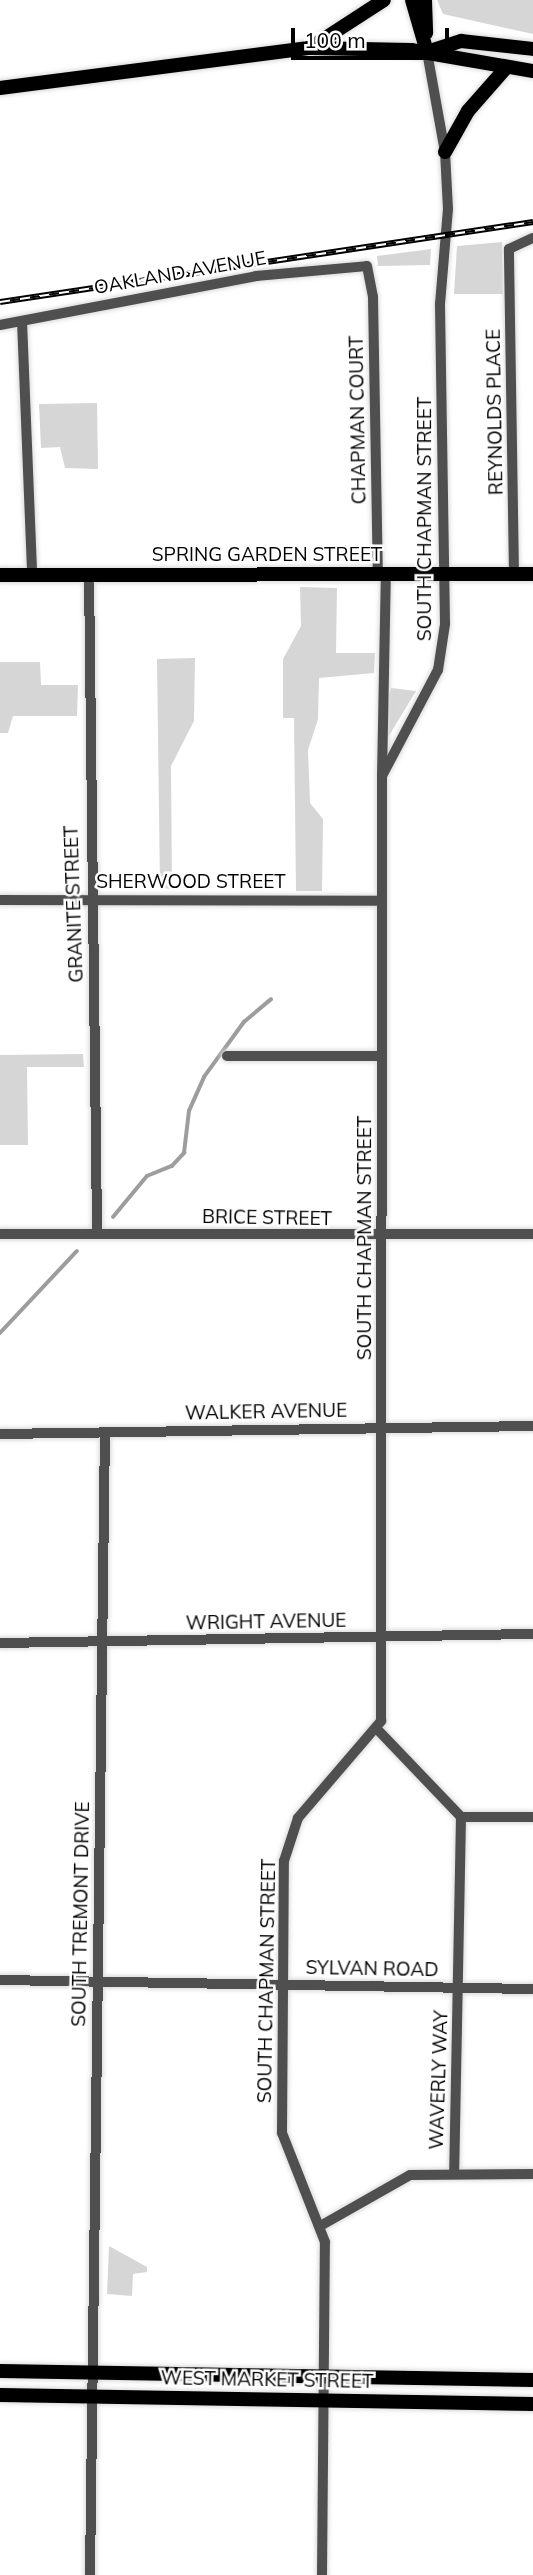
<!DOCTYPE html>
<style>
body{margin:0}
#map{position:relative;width:533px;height:2575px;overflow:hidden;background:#fff;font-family:Mulish,sans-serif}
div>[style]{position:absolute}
.green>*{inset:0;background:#d6d6d6}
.stream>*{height:3.5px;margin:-1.75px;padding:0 1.75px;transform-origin:1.75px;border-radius:1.75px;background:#9d9d9d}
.roads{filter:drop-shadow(0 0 2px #dbdbdb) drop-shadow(0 0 2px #dbdbdb)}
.minor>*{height:10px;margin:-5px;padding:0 5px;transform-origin:5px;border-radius:5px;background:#4f4f4f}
.major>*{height:14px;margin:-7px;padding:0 7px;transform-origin:7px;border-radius:7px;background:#000}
.rail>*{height:6px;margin-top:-3px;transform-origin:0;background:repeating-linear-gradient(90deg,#fff 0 10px,#000 0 20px);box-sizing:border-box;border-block:2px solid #000}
span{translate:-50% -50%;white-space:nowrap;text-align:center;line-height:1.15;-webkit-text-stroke:5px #fff;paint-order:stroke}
.street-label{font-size:19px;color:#000}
.scale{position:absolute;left:291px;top:28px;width:158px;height:32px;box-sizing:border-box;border:4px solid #000;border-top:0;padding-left:9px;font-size:21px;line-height:24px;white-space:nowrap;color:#000;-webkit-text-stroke:5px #fff;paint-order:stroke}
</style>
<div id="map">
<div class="green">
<i style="clip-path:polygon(437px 0,533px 0,533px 34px,443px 14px)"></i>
<i style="clip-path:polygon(502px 242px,503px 294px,454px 294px,457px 246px)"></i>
<i style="clip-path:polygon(431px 249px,430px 265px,378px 266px,377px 256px)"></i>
<i style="clip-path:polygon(97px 403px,98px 469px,65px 468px,60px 447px,41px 448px,39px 404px)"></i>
<i style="clip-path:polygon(300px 587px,337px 588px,336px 653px,375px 653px,374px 673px,319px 678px,318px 719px,308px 750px,310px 803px,323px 819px,322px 891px,296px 891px,294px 718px,283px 718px,283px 659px,301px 626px)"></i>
<i style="clip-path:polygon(195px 658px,194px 721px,171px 766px,172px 889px,160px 888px,157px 659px)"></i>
<i style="clip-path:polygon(0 662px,40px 662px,41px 685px,78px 685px,77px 716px,13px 716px,8px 733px,0 733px)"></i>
<i style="clip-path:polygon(391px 688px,416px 691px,387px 739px,385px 707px)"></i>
<i style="clip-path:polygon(83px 1054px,84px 1067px,27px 1067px,28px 1145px,0 1145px,0 1055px)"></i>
<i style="clip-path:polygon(109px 2246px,147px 2267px,147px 2272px,133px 2274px,132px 2296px,107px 2294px)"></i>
</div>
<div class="stream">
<i style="left:113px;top:1217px;width:53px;rotate:-50.3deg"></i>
<i style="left:147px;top:1176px;width:27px;rotate:-22deg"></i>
<i style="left:172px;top:1166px;width:18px;rotate:-47deg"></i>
<i style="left:184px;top:1153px;width:42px;rotate:-83.2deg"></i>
<i style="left:189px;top:1111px;width:37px;rotate:-66deg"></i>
<i style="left:204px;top:1077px;width:68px;rotate:-54deg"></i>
<i style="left:244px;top:1022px;width:35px;rotate:-40deg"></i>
<i style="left:0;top:1333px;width:112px;rotate:-46.8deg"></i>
</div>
<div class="roads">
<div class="minor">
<i style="left:22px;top:321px;width:254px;rotate:87.7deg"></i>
<i style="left:0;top:325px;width:261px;rotate:-10.8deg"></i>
<i style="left:256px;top:276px;width:111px;rotate:-5.1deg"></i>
<i style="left:367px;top:266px;width:32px;rotate:79deg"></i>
<i style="left:373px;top:297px;width:277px;rotate:89deg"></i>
<i style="left:89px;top:574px;width:659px;rotate:89.3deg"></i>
<i style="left:514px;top:574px;width:325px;rotate:-90.9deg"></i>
<i style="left:509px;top:249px;width:26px;rotate:-25deg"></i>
<i style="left:382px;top:776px;width:202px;rotate:-88.9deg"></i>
<i style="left:0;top:900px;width:382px;rotate:0.1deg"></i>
<i style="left:227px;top:1056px;width:155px"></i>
<i style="left:0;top:1234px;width:533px"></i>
<i style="left:0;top:1434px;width:533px;rotate:-0.86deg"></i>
<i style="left:0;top:1643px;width:533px;rotate:-0.97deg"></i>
<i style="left:377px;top:1729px;width:122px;rotate:46.3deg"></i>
<i style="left:461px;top:1817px;width:354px;rotate:91.1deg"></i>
<i style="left:461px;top:1817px;width:72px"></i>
<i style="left:0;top:1980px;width:533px;rotate:0.97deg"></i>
<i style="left:322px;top:2225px;width:101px;rotate:-29.6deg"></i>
<i style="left:410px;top:2175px;width:123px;rotate:-0.5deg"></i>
<i style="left:90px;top:2575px;width:1143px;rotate:-89.25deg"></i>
<i style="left:322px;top:2575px;width:333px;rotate:-89.5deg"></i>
<i style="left:325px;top:2242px;width:117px;rotate:-111.5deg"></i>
<i style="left:282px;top:2133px;width:272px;rotate:-89.6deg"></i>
<i style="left:284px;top:1861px;width:45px;rotate:-72deg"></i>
<i style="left:298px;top:1818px;width:128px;rotate:-49.4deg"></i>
<i style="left:381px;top:1721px;width:945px;rotate:-89.94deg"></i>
<i style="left:382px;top:776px;width:120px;rotate:-62.2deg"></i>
<i style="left:438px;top:670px;width:47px;rotate:-81.3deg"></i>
<i style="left:445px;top:624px;width:320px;rotate:-90.9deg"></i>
<i style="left:440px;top:304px;width:95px;rotate:-85.2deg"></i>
<i style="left:448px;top:209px;width:57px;rotate:-93deg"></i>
<i style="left:445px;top:152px;width:102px;rotate:-100.2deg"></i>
</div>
<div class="major">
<i style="left:412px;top:0;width:54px;rotate:73.9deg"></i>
<i style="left:425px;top:0;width:33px;rotate:88deg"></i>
<i style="left:310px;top:48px;width:88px;rotate:-33deg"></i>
<i style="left:427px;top:52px;width:36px;rotate:-18deg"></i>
<i style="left:461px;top:41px;width:72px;rotate:6.3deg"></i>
<i style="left:0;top:88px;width:313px;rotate:-7.4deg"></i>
<i style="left:310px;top:48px;width:101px;rotate:1.1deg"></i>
<i style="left:411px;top:50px;width:124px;rotate:9.8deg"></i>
<i style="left:445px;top:152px;width:47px;rotate:-60.7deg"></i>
<i style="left:468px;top:111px;width:56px;rotate:-48.6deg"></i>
<i style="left:0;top:575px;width:533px;rotate:-0.11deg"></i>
<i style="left:0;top:2371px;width:533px;rotate:0.97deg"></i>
<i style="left:0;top:2395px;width:533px;rotate:0.97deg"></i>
</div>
</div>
<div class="rail">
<i style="left:0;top:302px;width:539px;rotate:-8.54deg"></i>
</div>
<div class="street-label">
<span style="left:180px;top:273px;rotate:-10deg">OAKLAND AVENUE</span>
<span style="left:495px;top:412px;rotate:-91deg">REYNOLDS PLACE</span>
<span style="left:358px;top:420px;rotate:-91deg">CHAPMAN COURT</span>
<span style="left:425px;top:519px;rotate:-90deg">SOUTH CHAPMAN STREET</span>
<span style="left:267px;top:555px">SPRING GARDEN STREET</span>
<span style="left:191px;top:882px">SHERWOOD STREET</span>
<span style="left:74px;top:904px;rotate:-92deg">GRANITE STREET</span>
<span style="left:267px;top:1218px;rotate:1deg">BRICE STREET</span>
<span style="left:365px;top:1238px;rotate:-90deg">SOUTH CHAPMAN STREET</span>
<span style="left:266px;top:1412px;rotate:-1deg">WALKER AVENUE</span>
<span style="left:266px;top:1622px;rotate:-1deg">WRIGHT AVENUE</span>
<span style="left:81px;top:1914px;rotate:-89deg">SOUTH TREMONT DRIVE</span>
<span style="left:372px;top:1969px;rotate:1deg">SYLVAN ROAD</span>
<span style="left:267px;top:1981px;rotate:-89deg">SOUTH CHAPMAN STREET</span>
<span style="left:439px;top:2080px;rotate:-88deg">WAVERLY WAY</span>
<span style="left:267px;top:2380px;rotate:1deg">WEST MARKET STREET</span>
</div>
<div class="scale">100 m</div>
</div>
